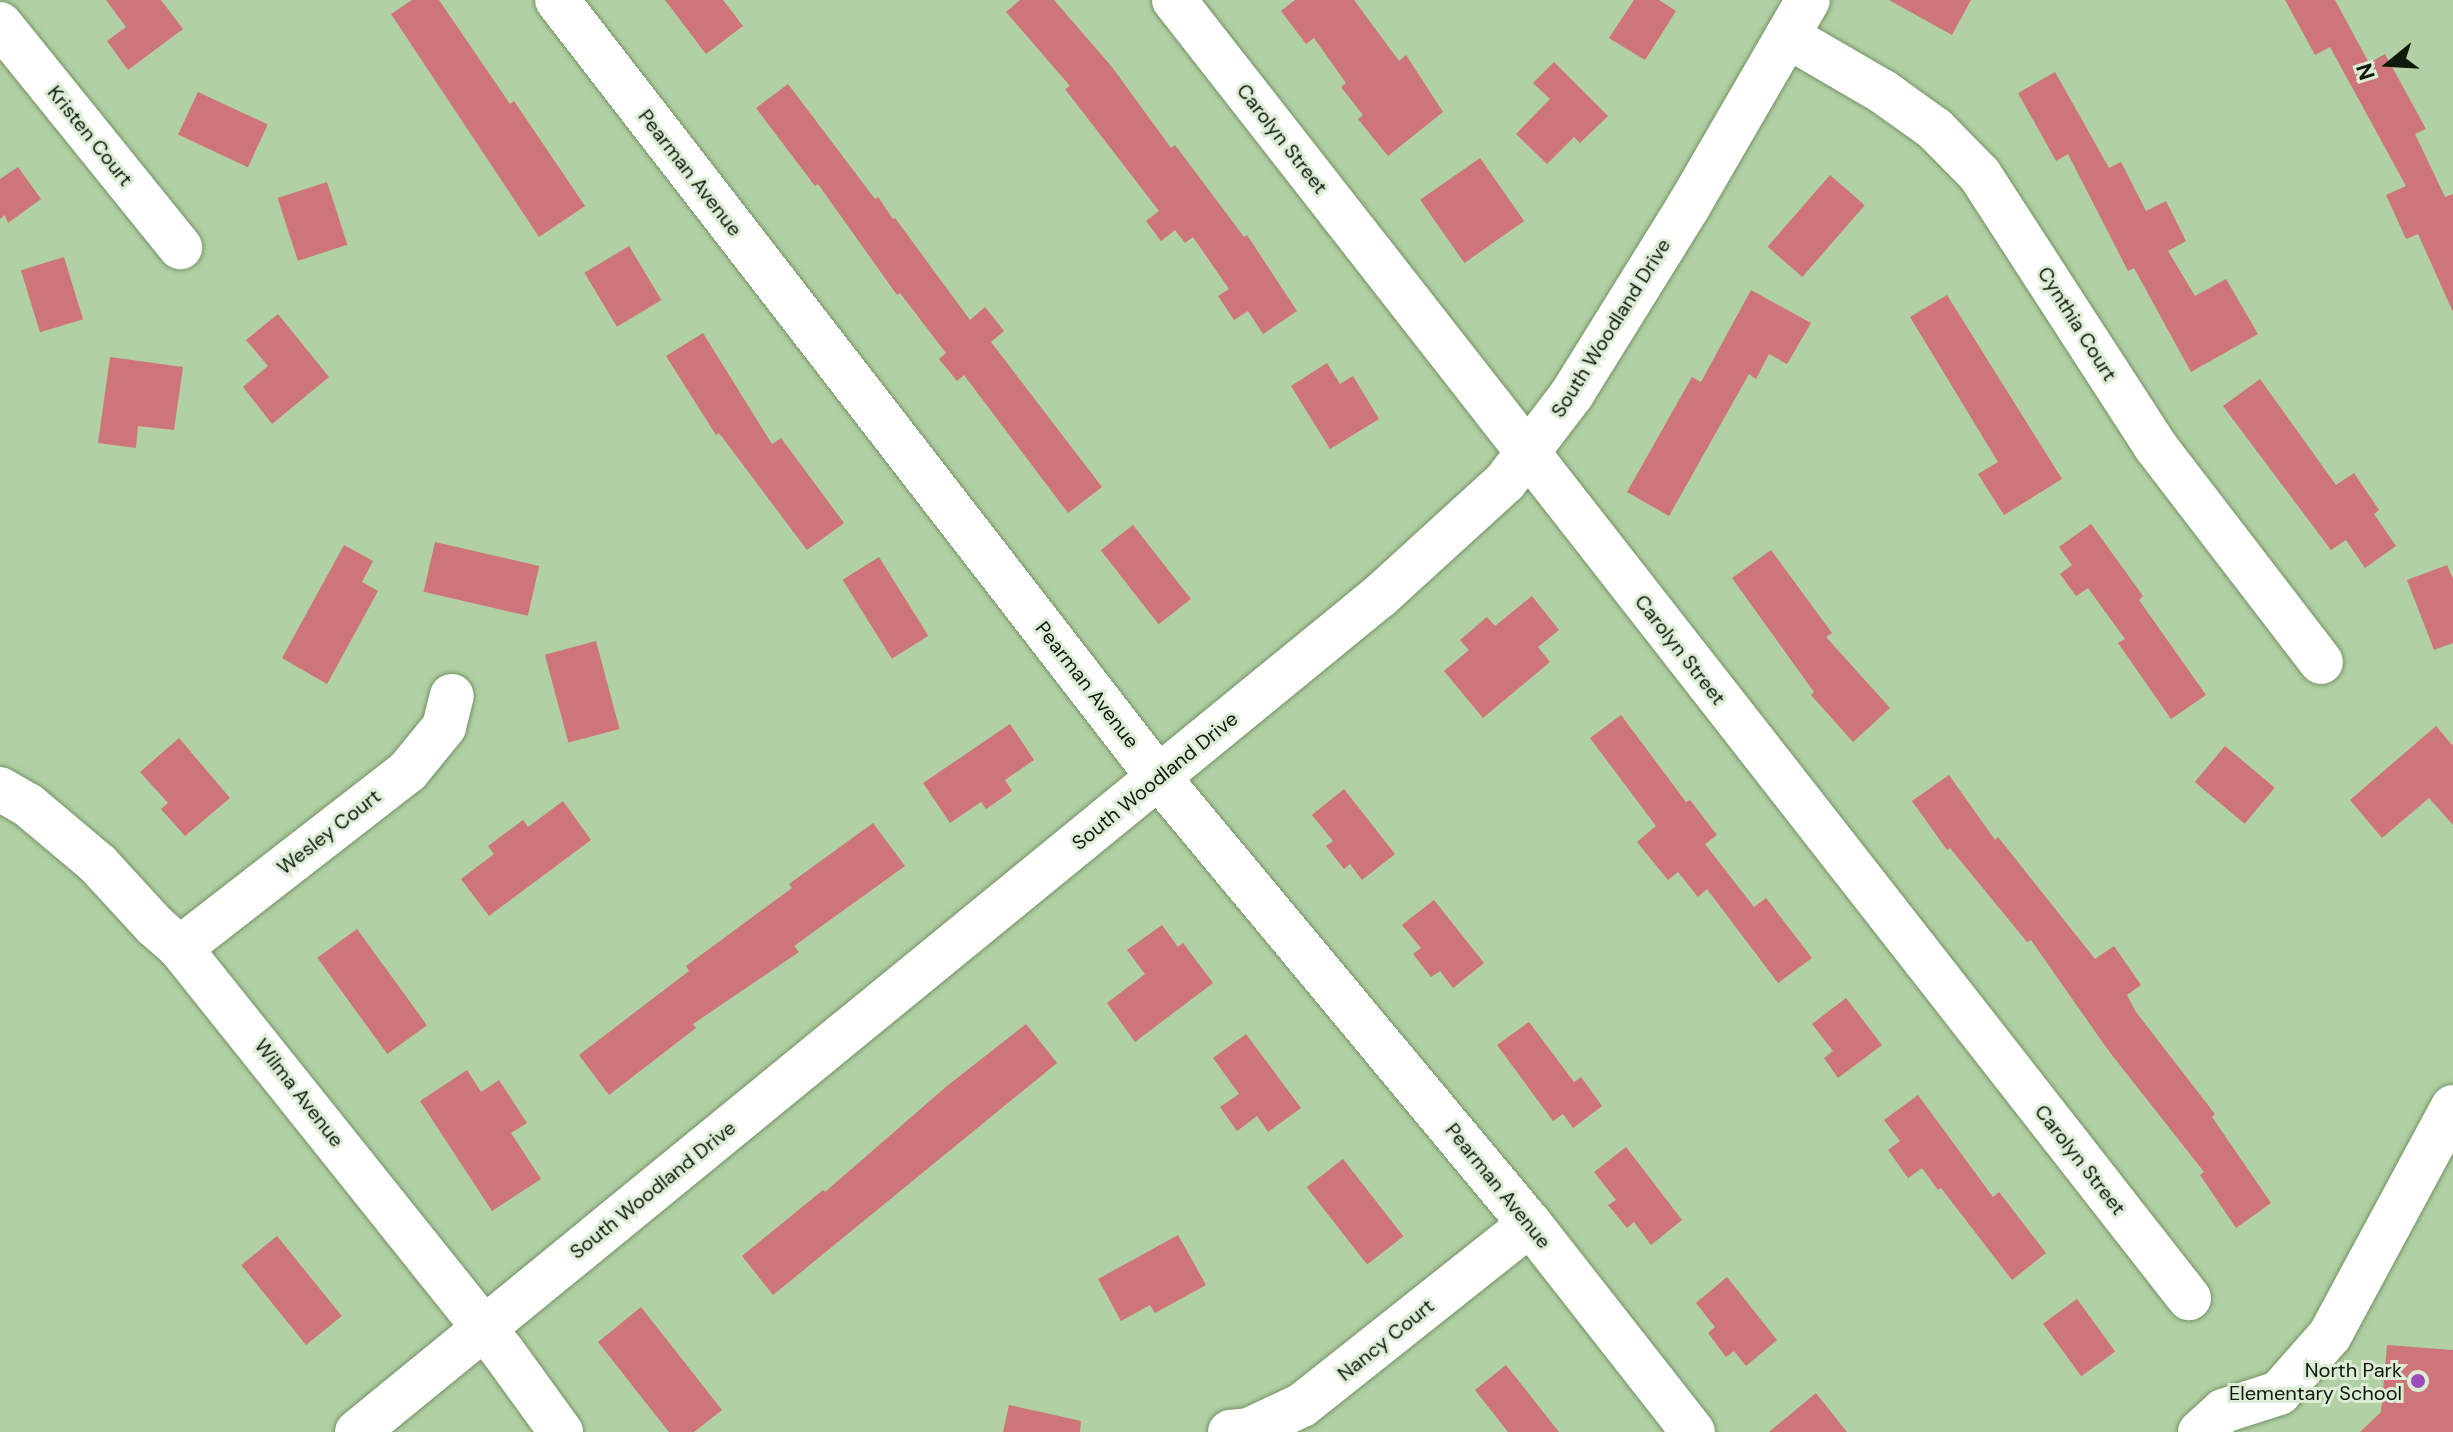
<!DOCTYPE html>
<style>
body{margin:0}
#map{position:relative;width:2453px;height:1432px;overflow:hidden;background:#b1d0a3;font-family:"DM Sans",sans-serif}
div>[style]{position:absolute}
.building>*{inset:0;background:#cd757b;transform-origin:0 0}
.roads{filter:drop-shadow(0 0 2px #749166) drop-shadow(0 0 2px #749166)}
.minor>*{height:44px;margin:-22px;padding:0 22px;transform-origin:22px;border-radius:22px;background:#fff}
.dots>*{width:22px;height:22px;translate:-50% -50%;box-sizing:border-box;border:4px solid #dcecd5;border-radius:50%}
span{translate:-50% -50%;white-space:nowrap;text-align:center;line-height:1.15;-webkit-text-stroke:6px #dcecd5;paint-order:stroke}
.street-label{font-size:20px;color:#0e1909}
.poi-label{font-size:20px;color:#0e1909}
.right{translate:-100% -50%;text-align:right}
.north{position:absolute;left:2349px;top:24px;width:80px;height:80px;-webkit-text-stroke:6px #dcecd5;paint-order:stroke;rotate:252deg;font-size:22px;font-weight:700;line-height:32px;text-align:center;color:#0e1909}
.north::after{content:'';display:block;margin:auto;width:28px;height:36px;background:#0e1909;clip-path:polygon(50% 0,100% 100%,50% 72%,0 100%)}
</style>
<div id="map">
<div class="building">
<i style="clip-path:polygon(106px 0,161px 0,183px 29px,128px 70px,107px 41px,126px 27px)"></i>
<i style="clip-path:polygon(412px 0,439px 0,510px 104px,514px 101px,585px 206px,539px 237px,391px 14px)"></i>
<i style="clip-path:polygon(665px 0,723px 0,743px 26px,706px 54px)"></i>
<i style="clip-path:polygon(1020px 0,1054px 0,1112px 67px,1171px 148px,1175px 145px,1244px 237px,1247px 235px,1297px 311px,1263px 334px,1248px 311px,1234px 320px,1218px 296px,1229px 289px,1193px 237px,1185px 243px,1175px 230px,1161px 241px,1146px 221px,1159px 211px,1065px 89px,1070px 86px,1006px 12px)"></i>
<i style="clip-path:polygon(1295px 0,1354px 0,1399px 61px,1406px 55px,1443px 112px,1388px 156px,1358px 119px,1363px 115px,1341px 87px,1346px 83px,1314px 38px,1306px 44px,1281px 11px)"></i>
<i style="clip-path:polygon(1634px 0,1659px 0,1676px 11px,1645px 60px,1609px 38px)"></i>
<i style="clip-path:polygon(1889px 0,1971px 0,1952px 35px)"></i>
<i style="clip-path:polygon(2285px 0,2335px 0,2369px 63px,2385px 54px,2426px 129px,2415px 134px,2445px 197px,2453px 194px,2453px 312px,2418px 234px,2406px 239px,2386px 195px,2406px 186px,2330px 47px,2315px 55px)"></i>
<i style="clip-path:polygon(1554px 62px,1608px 116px,1580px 143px,1574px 137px,1547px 164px,1516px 134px,1550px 99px,1533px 83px)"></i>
<i style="clip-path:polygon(2055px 72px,2109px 168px,2121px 162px,2146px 211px,2166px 201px,2186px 241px,2168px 251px,2195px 296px,2226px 279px,2258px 334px,2191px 372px,2134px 268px,2128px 271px,2068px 154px,2056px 161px,2018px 93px)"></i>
<i style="clip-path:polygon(788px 84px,875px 199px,878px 197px,893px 219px,895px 218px,970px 320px,985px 307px,1004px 331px,991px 342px,1102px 487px,1068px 513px,964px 375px,957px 381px,939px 359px,946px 353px,900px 293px,897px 295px,818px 184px,815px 186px,756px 108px)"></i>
<i style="left:198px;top:92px;width:77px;height:47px;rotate:25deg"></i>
<i style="left:1480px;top:158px;width:77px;height:73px;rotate:55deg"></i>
<i style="clip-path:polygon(18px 167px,41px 199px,8px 223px,5px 215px,0 219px,0 179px)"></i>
<i style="left:1830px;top:175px;width:46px;height:95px;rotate:41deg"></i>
<i style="left:327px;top:182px;width:66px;height:52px;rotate:72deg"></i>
<i style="left:629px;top:246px;width:63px;height:52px;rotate:59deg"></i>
<i style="left:64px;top:257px;width:65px;height:45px;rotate:73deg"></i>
<i style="clip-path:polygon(1751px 290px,1811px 323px,1787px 364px,1769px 354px,1756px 379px,1749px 374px,1669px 516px,1627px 492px,1692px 377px,1701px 382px)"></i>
<i style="clip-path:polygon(1947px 295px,2062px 479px,2004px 515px,1978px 474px,1998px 462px,1910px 317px)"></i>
<i style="clip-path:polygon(278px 314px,329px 377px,272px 424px,243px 387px,268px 366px,246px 340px)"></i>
<i style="clip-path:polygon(703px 333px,772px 444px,781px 438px,844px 523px,807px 550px,719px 433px,716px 435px,666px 356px)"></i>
<i style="clip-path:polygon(110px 357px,183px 367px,174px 430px,138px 426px,136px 448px,98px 443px)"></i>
<i style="clip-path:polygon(1327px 363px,1340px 384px,1353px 376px,1379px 419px,1330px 449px,1291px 386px)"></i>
<i style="clip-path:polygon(2260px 379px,2336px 485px,2354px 473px,2379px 510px,2374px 514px,2396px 546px,2365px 568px,2346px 540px,2331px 550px,2223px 406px)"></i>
<i style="clip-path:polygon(2091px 524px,2143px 596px,2139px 600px,2206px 695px,2171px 719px,2118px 643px,2125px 639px,2088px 588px,2076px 596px,2060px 574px,2072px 565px,2059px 547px)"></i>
<i style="left:1133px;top:525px;width:94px;height:41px;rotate:52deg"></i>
<i style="left:435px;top:542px;width:107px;height:51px;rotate:13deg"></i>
<i style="clip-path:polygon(344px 545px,373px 561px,362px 582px,378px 591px,327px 684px,282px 658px)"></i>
<i style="clip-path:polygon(1771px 550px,1832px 633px,1826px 637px,1890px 708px,1853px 742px,1811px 695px,1814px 692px,1732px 578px)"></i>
<i style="left:879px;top:557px;width:93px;height:43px;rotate:58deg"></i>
<i style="clip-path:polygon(2447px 565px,2453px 579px,2453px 643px,2434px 650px,2407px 580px)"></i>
<i style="clip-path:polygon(1532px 596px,1559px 630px,1538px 647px,1550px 662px,1483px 718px,1444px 671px,1469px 650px,1460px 640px,1487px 617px,1495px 626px)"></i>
<i style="left:596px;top:641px;width:91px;height:53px;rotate:75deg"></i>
<i style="clip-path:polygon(1621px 715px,1686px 802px,1690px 800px,1717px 835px,1705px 844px,1754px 907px,1766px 898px,1812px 958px,1778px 983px,1707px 889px,1698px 897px,1678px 872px,1668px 880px,1637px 842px,1656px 826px,1590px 738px)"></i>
<i style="clip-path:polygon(1010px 724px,1034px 760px,1005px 780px,1012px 791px,986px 809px,981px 802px,950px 823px,923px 783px)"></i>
<i style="clip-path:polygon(2436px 726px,2453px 746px,2453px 825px,2429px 798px,2382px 838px,2350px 800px)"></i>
<i style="clip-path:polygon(179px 738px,230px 798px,185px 836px,161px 809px,168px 803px,140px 772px)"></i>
<i style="left:2225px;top:746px;width:65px;height:47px;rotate:40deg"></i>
<i style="clip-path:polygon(1949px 775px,1995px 840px,1998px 837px,2095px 959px,2114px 946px,2141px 985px,2127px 995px,2136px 1012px,2215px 1114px,2212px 1117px,2271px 1203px,2236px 1228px,2200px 1175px,2204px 1172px,2108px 1050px,2031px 940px,2027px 942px,1950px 848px,1947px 850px,1912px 801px)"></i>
<i style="clip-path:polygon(1344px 789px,1395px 854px,1362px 880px,1350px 864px,1344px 869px,1326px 846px,1333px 841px,1312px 815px)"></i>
<i style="clip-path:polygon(563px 801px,591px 840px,489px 916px,461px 879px,494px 854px,488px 846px,523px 820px,528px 827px)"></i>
<i style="clip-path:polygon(873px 823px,905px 866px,794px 946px,799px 952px,693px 1024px,696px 1028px,609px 1095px,579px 1055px,689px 971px,686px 966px,792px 888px,789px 884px)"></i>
<i style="clip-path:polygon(1434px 900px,1484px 963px,1453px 988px,1440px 971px,1431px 977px,1413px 954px,1421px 948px,1402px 925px)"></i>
<i style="clip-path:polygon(1162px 925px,1178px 947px,1183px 943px,1213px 983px,1135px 1042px,1107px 1003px,1145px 974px,1127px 950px)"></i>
<i style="left:357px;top:929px;width:119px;height:49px;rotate:54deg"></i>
<i style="clip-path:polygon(1846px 998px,1882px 1045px,1838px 1078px,1824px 1058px,1833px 1051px,1812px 1024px)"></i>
<i style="clip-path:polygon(1529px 1022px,1574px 1082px,1581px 1077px,1602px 1106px,1573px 1128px,1563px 1114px,1553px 1121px,1497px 1045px)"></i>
<i style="clip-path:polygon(1026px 1024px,1057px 1063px,773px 1295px,742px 1256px,823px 1190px,825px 1192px,947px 1086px)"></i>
<i style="clip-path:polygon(1246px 1034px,1301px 1108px,1268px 1132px,1257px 1116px,1237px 1131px,1220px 1107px,1239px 1094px,1213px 1058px)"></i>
<i style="clip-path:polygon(467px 1070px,481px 1092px,499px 1080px,527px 1123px,511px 1133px,541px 1179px,492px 1211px,420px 1101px)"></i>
<i style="clip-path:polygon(1918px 1095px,1993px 1197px,1999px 1192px,2046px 1253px,2012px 1280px,1941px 1188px,1938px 1190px,1922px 1168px,1908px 1178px,1888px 1150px,1900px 1141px,1884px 1120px)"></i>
<i style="clip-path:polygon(1626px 1147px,1682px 1220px,1651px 1245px,1634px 1222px,1627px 1228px,1608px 1205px,1616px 1200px,1594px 1172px)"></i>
<i style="left:1343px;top:1159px;width:98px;height:46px;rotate:52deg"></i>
<i style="clip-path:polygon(1178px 1235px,1206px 1285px,1155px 1313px,1150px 1305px,1121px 1321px,1098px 1279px)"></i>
<i style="left:277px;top:1236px;width:103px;height:46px;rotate:51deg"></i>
<i style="clip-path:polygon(1727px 1277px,1777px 1340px,1746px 1366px,1734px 1351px,1726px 1357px,1708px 1333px,1715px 1327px,1696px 1303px)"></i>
<i style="left:2077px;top:1299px;width:65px;height:42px;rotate:54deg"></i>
<i style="clip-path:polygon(641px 1307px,722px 1410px,694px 1432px,669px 1432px,598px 1342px)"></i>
<i style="clip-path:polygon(2387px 1345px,2453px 1350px,2453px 1432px,2360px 1432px,2381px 1412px)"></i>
<i style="clip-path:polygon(1506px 1365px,1559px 1432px,1508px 1432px,1475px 1390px)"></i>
<i style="clip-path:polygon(1816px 1393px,1847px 1432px,1769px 1432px)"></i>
<i style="clip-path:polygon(1009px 1405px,1081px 1421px,1080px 1432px,1003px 1432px)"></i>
</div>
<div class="roads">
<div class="minor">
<i style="left:557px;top:0;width:984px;rotate:52.27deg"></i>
<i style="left:1159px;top:778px;width:580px;rotate:50.25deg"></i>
<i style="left:1530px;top:1224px;width:264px;rotate:51.9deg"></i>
<i style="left:1174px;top:0;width:1648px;rotate:51.98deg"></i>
<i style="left:0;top:24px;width:287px;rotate:51.1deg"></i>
<i style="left:1787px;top:36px;width:110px;rotate:30.1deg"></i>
<i style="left:1882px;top:91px;width:65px;rotate:35.6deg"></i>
<i style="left:1935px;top:129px;width:64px;rotate:45.6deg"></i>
<i style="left:1980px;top:175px;width:324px;rotate:57.1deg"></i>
<i style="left:2156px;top:447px;width:271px;rotate:52.5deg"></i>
<i style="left:0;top:789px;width:32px;rotate:30deg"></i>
<i style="left:28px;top:805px;width:92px;rotate:40.1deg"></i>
<i style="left:98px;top:864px;width:84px;rotate:47.4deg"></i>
<i style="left:155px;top:926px;width:33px;rotate:41deg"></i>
<i style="left:180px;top:948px;width:517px;rotate:51.36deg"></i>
<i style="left:503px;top:1352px;width:99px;rotate:54.1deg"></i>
<i style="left:180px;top:948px;width:289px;rotate:-37.8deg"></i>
<i style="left:408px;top:771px;width:57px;rotate:-50.7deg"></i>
<i style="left:444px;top:727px;width:32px;rotate:-76deg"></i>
<i style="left:357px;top:1432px;width:1321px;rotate:-39.26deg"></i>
<i style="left:1380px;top:596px;width:169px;rotate:-42.4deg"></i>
<i style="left:1505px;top:482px;width:111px;rotate:-52.7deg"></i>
<i style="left:1572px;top:394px;width:220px;rotate:-58.2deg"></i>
<i style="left:1688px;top:207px;width:239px;rotate:-59.9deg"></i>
<i style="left:1230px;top:1432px;width:19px;rotate:-6deg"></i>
<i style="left:1249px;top:1430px;width:59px;rotate:-25.3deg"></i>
<i style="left:1302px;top:1405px;width:291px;rotate:-38.4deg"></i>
<i style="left:2200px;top:1432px;width:31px;rotate:-42deg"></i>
<i style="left:2223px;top:1411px;width:59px;rotate:-17.8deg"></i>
<i style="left:2279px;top:1393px;width:77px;rotate:-48.7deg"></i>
<i style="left:2330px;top:1335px;width:259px;rotate:-61.7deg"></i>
</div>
</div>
<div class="dots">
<i style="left:2418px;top:1381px;background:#9c4bba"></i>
</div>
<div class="street-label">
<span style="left:90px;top:136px;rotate:51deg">Kristen Court</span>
<span style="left:1282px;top:139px;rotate:52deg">Carolyn Street</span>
<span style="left:690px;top:173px;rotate:52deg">Pearman Avenue</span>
<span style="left:2077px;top:324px;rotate:58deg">Cynthia Court</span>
<span style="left:1611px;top:328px;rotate:-58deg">South Woodland Drive</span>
<span style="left:1680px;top:650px;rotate:52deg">Carolyn Street</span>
<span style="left:1087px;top:685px;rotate:52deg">Pearman Avenue</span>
<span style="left:1155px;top:781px;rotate:-39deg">South Woodland Drive</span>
<span style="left:329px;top:832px;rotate:-38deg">Wesley Court</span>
<span style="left:299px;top:1093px;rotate:52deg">Wilma Avenue</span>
<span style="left:2080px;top:1160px;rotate:52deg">Carolyn Street</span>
<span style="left:1498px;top:1186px;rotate:51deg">Pearman Avenue</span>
<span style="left:653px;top:1190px;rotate:-39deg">South Woodland Drive</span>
<span style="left:1386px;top:1340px;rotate:-39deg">Nancy Court</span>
</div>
<div class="poi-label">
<span class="right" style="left:2402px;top:1382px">North Park<br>Elementary School</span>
</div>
<div class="north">N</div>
</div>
